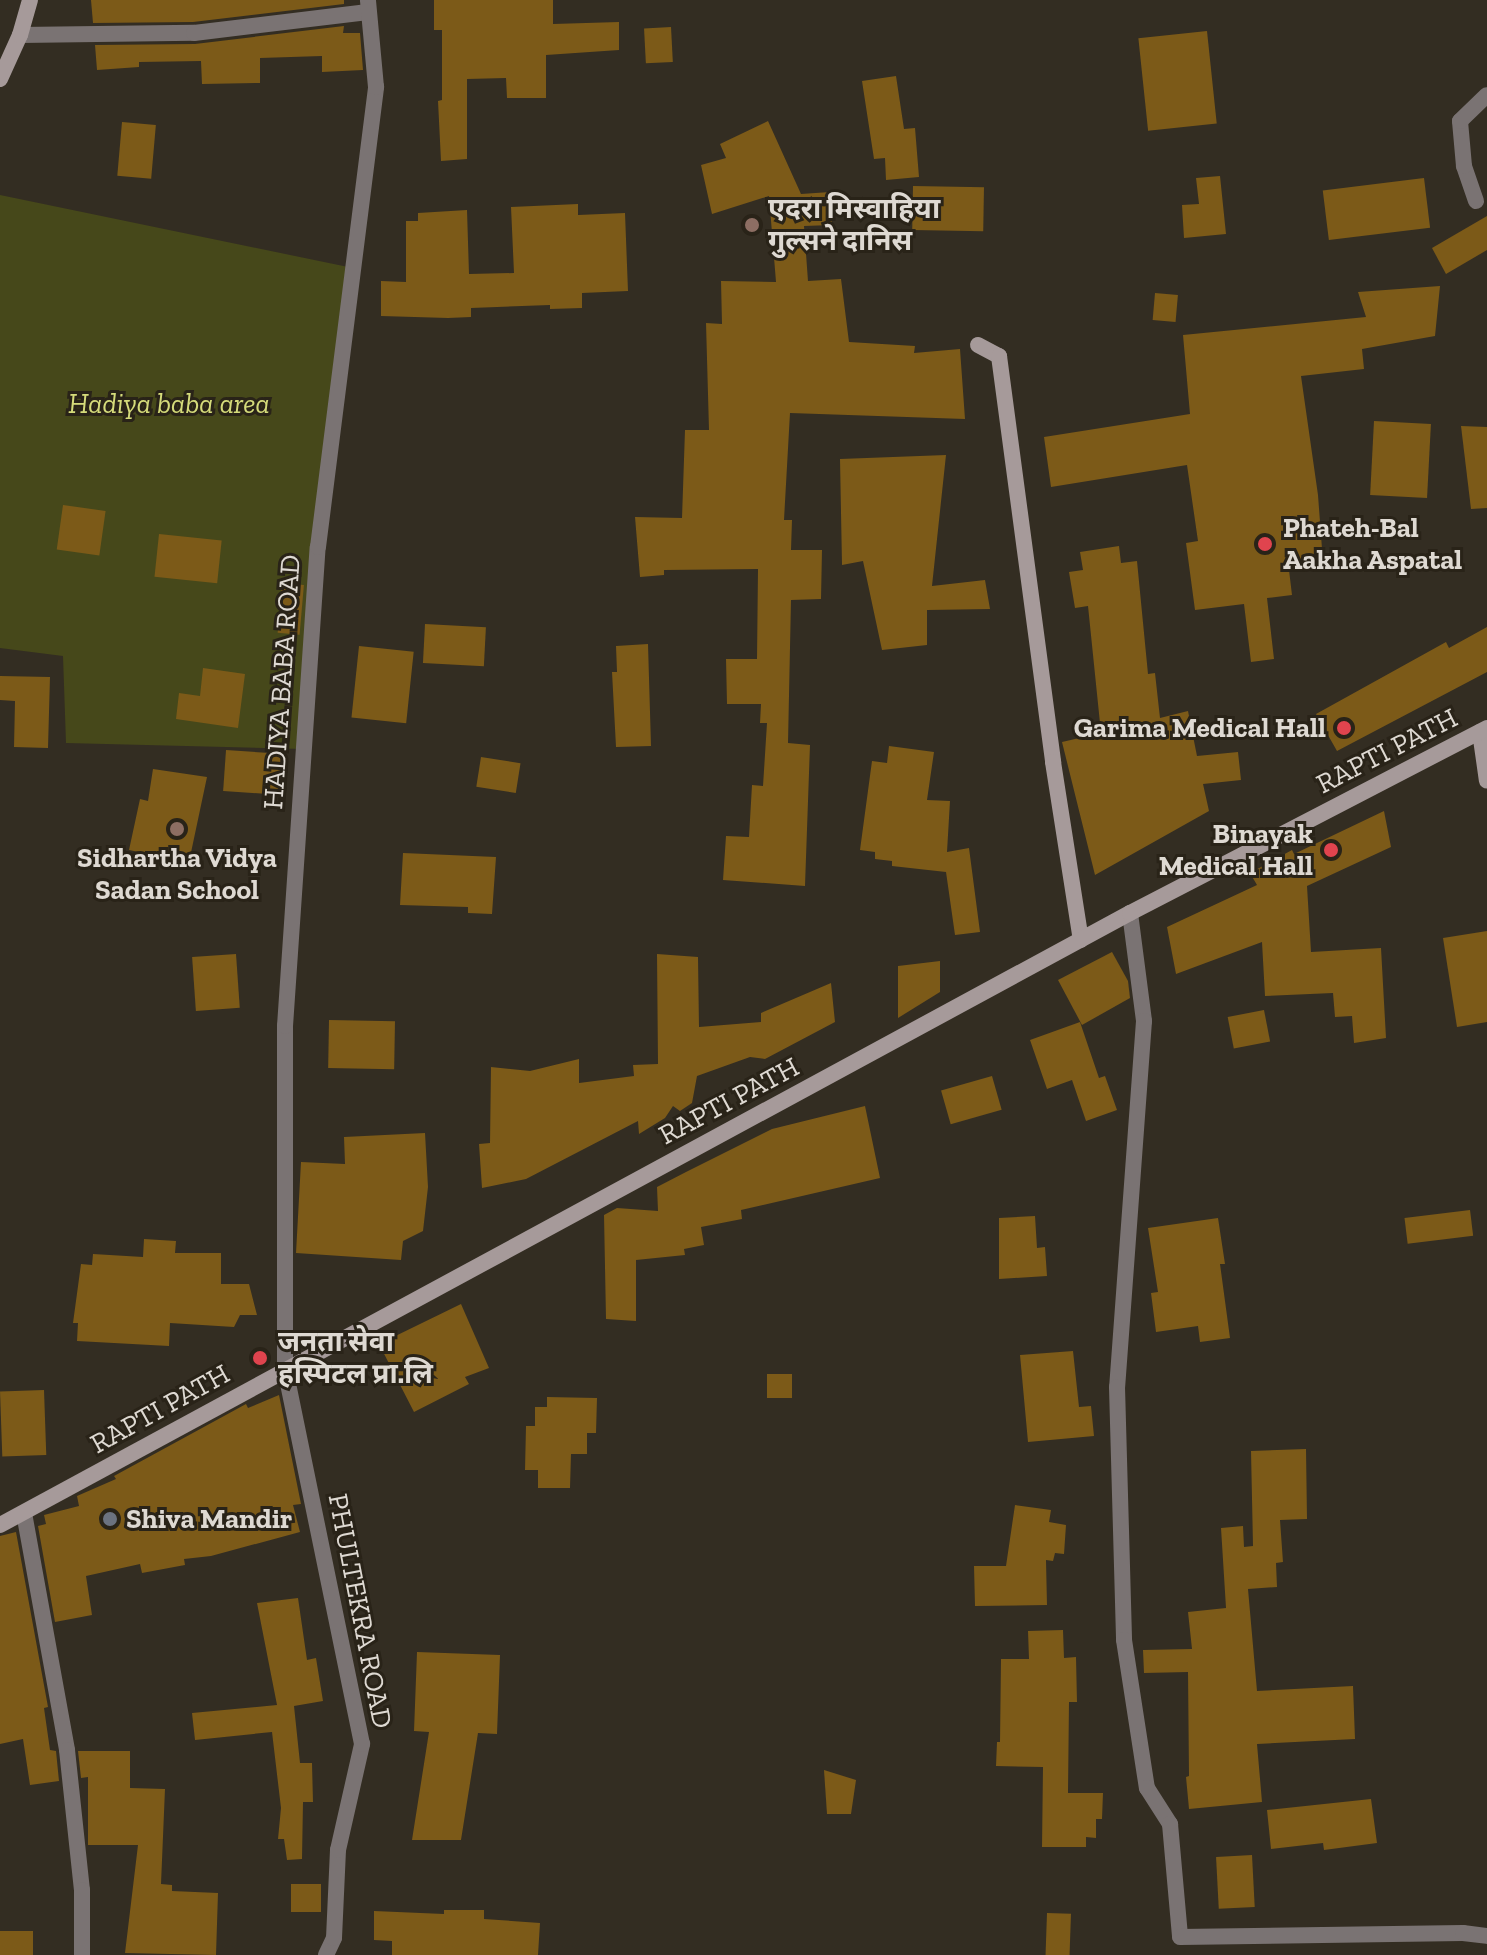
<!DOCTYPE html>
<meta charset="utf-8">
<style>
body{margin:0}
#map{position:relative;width:1487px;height:1955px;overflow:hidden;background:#332d22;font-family:"Zilla Slab","Noto Sans Devanagari",serif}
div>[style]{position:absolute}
.green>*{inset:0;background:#46481a}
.building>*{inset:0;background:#7c5a18;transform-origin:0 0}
.street>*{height:16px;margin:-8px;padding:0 8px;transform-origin:8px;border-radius:8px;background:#7a7373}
.secondary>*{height:16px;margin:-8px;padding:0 8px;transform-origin:8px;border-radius:8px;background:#a69a9a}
.dots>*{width:22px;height:22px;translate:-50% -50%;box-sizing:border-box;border:4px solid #292318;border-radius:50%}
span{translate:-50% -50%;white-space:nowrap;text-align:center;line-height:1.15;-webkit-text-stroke:6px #292318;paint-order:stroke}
.poi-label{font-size:28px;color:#ded9d2;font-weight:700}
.left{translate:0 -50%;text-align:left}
.right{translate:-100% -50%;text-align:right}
.park-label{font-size:28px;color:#d5db7a;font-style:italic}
.street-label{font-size:28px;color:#ded9d2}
</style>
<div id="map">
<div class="green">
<i style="clip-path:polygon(0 195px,353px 268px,304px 749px,66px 743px,63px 656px,0 648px)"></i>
</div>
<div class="building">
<i style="clip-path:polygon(91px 0,344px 0,344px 4px,193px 22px,93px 23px)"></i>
<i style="clip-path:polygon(434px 0,553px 0,553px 24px,619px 22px,619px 50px,546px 55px,546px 98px,507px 98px,506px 78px,467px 79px,467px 159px,441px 161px,438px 101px,442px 100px,442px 30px,434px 30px)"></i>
<i style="clip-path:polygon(344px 26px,343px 33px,360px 33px,363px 70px,322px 72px,322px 56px,260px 58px,260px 83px,202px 84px,201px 61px,139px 62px,139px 67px,97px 70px,95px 45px,195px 44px)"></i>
<i style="left:671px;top:27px;width:35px;height:27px;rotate:87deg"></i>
<i style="left:1207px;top:31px;width:93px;height:69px;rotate:84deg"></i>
<i style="clip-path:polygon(896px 76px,904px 129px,915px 128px,919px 177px,886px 180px,885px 158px,874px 159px,862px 81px)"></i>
<i style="clip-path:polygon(768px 121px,801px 194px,830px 192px,832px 225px,804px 226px,808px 281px,841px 279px,849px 342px,915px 346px,914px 353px,960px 349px,965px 419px,790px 413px,784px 520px,792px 520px,791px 550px,822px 550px,821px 599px,791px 600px,788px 743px,810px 745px,805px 886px,723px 880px,726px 836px,749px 837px,752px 785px,763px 786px,767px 723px,760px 723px,761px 704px,727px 704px,726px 659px,757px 659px,758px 569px,664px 570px,664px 575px,640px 577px,635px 517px,682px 518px,685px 430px,709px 430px,706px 323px,722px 324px,721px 281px,776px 282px,769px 196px,712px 214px,701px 165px,726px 158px,720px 144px)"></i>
<i style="left:122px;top:122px;width:34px;height:54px;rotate:5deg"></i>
<i style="clip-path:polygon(1220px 176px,1226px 234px,1184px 238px,1182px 205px,1199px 204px,1196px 178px)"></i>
<i style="left:1424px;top:178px;width:50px;height:102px;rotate:83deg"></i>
<i style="left:913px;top:186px;width:71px;height:44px;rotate:1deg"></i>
<i style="clip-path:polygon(578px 204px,578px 215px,625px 213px,628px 291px,582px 293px,582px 308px,550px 309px,550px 305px,471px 308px,471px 317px,448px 318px,381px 316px,381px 281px,406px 282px,406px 221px,418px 221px,418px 213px,467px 210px,469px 274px,514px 273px,511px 207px)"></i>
<i style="clip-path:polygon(1487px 216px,1487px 250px,1446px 274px,1432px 248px)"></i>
<i style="clip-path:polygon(1440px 286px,1435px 336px,1362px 349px,1364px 369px,1301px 376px,1318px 495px,1323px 562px,1295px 564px,1295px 569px,1289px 570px,1292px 595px,1267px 598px,1274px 659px,1251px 662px,1244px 604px,1195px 610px,1186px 543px,1198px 541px,1187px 465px,1051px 487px,1044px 437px,1190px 414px,1183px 335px,1366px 317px,1358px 292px)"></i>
<i style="left:1155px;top:293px;width:23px;height:27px;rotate:5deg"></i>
<i style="left:1374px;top:421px;width:57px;height:74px;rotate:3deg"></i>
<i style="clip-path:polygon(1461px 426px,1487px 427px,1487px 508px,1471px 509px)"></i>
<i style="clip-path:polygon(946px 455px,932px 586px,985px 580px,990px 609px,927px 610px,927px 645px,882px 650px,863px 561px,842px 565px,840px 459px)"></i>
<i style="left:63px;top:505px;width:43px;height:45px;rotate:8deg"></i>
<i style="left:159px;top:534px;width:63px;height:43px;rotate:6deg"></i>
<i style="clip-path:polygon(1119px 546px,1121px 563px,1137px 561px,1148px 674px,1155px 673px,1160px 718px,1188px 711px,1197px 756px,1238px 752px,1241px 780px,1203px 784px,1209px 811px,1095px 875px,1062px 742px,1101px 733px,1088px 606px,1075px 608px,1069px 572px,1083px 570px,1080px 552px)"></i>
<i style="left:282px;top:583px;width:22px;height:50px;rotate:5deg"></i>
<i style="left:425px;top:624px;width:61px;height:39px;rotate:3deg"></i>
<i style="clip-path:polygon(1487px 627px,1487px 672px,1337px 751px,1316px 714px,1446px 642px,1449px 648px)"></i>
<i style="clip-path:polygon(648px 644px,651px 746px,616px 747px,612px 672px,617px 672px,616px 646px)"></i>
<i style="left:359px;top:646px;width:55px;height:72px;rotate:6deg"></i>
<i style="clip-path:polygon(203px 668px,245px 674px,238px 728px,176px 719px,179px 693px,200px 696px)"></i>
<i style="clip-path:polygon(0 676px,50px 677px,48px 748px,14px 747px,15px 701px,0 700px)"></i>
<i style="clip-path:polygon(889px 746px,934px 752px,927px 800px,950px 801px,947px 852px,969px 848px,980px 932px,955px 935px,946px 872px,892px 866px,892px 861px,875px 859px,875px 852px,860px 850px,872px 761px,887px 763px)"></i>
<i style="left:226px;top:750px;width:55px;height:41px;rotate:4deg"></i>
<i style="left:481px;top:757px;width:40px;height:30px;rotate:9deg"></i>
<i style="clip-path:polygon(153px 769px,207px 777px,189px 862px,129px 850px,140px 799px,148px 801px)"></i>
<i style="clip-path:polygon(1384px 811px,1391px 847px,1307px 886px,1311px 952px,1381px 948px,1386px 1038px,1354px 1043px,1352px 1016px,1335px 1017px,1333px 993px,1265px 996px,1262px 942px,1176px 974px,1167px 927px,1257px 885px,1250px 873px,1292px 850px,1294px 854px)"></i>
<i style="clip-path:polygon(403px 853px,496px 857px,492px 914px,468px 913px,468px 907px,400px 905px)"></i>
<i style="clip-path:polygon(1487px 931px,1487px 1022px,1457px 1027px,1443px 938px)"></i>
<i style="clip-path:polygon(1112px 952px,1128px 981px,1130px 998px,1082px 1025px,1058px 980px)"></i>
<i style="left:236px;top:954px;width:54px;height:44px;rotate:86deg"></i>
<i style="clip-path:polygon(657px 954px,698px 957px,699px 1027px,761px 1022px,761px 1013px,831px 983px,835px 1022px,765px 1059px,750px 1057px,697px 1076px,692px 1103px,680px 1111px,673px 1106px,665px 1118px,639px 1134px,638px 1121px,526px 1179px,482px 1188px,479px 1144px,490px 1143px,491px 1067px,530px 1071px,579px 1059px,579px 1083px,634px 1076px,633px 1065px,658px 1064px)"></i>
<i style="clip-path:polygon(940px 961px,940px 992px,898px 1018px,898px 966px)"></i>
<i style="left:1264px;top:1010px;width:32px;height:37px;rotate:79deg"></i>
<i style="left:329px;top:1020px;width:66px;height:48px;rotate:1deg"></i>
<i style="clip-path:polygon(1080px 1022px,1099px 1078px,1105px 1076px,1117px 1110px,1086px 1121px,1072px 1080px,1047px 1089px,1030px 1040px)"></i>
<i style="left:992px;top:1076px;width:35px;height:53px;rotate:74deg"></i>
<i style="clip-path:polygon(865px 1106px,880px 1178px,741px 1210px,742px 1219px,701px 1227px,704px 1245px,684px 1249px,685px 1255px,636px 1260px,636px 1321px,606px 1319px,604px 1215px,617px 1208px,658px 1211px,657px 1187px,686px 1172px,772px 1129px)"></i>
<i style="clip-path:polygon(425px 1133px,428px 1187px,423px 1231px,403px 1241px,401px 1260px,296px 1253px,301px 1162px,345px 1164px,344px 1137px)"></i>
<i style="left:1470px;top:1210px;width:26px;height:66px;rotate:83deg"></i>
<i style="clip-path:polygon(1035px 1216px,1037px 1248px,1045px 1247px,1047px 1276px,999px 1279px,999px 1218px)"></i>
<i style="clip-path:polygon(1218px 1218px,1225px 1264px,1220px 1264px,1230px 1338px,1200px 1342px,1198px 1326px,1156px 1332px,1151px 1293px,1158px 1292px,1148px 1228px)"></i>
<i style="clip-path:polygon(144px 1239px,176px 1241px,175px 1253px,221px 1253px,221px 1284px,249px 1284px,257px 1315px,240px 1315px,234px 1327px,170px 1323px,169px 1346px,77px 1341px,78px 1323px,73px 1323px,81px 1264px,92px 1265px,93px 1254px,143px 1257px)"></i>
<i style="clip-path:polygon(461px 1304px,489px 1368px,465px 1377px,469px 1384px,414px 1412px,379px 1344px)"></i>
<i style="clip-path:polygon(1073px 1351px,1079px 1407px,1091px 1406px,1094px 1436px,1028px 1442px,1020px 1355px)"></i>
<i style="left:767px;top:1374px;width:25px;height:24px"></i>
<i style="left:44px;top:1390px;width:65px;height:44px;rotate:88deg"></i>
<i style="clip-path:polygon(279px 1395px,301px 1504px,293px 1505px,300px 1532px,211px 1556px,184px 1559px,185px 1565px,142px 1573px,140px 1564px,86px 1576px,92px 1615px,55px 1622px,38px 1526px,46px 1524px,44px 1515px,79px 1506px,77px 1496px,116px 1479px,114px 1476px,246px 1404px,248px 1408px)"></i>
<i style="clip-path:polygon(547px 1397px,597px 1398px,596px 1433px,587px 1433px,587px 1454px,571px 1454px,570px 1488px,538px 1488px,538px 1470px,525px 1470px,526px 1426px,535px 1426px,535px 1407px,547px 1407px)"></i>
<i style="clip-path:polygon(1306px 1449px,1307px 1519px,1280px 1520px,1283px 1562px,1276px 1563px,1277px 1587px,1248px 1589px,1257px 1691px,1353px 1686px,1355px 1739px,1257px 1744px,1262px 1802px,1189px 1809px,1186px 1777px,1189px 1776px,1188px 1672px,1144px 1673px,1143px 1650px,1192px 1649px,1188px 1612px,1226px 1608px,1221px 1528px,1243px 1526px,1244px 1547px,1253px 1546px,1251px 1451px)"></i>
<i style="clip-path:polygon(1015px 1505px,1051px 1510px,1049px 1522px,1066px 1525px,1064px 1554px,1055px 1553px,1053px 1561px,1046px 1560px,1047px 1605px,975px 1606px,974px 1566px,1006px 1566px)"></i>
<i style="clip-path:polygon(16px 1532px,48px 1707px,44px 1708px,50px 1750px,56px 1751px,59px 1781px,30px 1785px,23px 1739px,0 1744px,0 1536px)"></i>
<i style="clip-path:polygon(298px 1598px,307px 1660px,316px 1658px,323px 1701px,294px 1706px,300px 1763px,312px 1763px,313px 1802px,303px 1802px,302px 1859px,287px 1860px,284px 1839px,278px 1839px,281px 1808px,272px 1732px,195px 1740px,192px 1713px,277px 1705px,257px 1603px)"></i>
<i style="clip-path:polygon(1063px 1630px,1064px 1658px,1076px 1657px,1077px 1702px,1069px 1702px,1068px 1793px,1103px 1793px,1102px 1819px,1096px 1819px,1096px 1838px,1086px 1837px,1086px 1847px,1042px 1847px,1043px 1767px,996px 1766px,997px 1742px,1000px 1742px,1001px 1659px,1029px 1659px,1028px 1631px)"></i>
<i style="clip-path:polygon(417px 1652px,500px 1655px,497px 1734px,478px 1733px,461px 1840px,412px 1840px,429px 1732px,414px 1731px)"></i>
<i style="clip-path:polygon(78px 1751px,130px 1751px,130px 1788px,165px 1789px,161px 1884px,172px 1885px,172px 1891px,218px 1893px,216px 1955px,125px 1953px,138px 1845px,88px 1845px,88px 1777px,81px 1778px)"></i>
<i style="clip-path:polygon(824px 1770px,856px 1780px,851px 1814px,827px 1814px)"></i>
<i style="clip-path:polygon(1371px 1799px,1377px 1843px,1324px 1850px,1323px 1843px,1271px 1849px,1267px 1810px)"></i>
<i style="left:1252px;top:1855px;width:52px;height:36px;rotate:87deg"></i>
<i style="left:291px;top:1884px;width:30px;height:28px"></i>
<i style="clip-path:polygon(444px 1910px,484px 1910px,484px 1919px,540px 1923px,538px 1955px,392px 1955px,392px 1941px,374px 1940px,374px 1911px,444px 1914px)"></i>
<i style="left:1047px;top:1913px;width:24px;height:42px;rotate:2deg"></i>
<i style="left:33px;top:1931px;width:24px;height:33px;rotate:90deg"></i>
</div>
<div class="street">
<i style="left:20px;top:35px;width:174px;rotate:-0.7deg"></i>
<i style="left:194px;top:33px;width:175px;rotate:-6.9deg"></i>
<i style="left:1476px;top:201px;width:37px;rotate:-109deg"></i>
<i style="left:1464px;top:166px;width:45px;rotate:-95.1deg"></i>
<i style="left:1460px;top:121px;width:37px;rotate:-44deg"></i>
<i style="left:1130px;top:913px;width:109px;rotate:82.6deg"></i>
<i style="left:1144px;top:1021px;width:367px;rotate:94.2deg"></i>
<i style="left:1117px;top:1387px;width:253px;rotate:88.4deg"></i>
<i style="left:1124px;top:1640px;width:150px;rotate:81.2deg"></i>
<i style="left:1147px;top:1788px;width:43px;rotate:57.4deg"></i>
<i style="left:1170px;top:1824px;width:113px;rotate:84.9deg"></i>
<i style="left:1180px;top:1937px;width:283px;rotate:-0.8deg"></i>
<i style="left:1463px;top:1933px;width:24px;rotate:7deg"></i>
<i style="left:24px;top:1513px;width:241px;rotate:79.7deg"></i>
<i style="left:67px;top:1750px;width:141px;rotate:83.9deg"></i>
<i style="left:82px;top:1890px;width:65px;rotate:90deg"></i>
<i style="left:326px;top:1955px;width:19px;rotate:-65deg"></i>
<i style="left:334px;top:1938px;width:88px;rotate:-87.4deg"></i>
<i style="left:338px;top:1850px;width:109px;rotate:-77.2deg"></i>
<i style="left:362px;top:1744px;width:382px;rotate:-101.6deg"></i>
<i style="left:285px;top:1370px;width:344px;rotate:-90deg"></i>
<i style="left:285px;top:1026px;width:480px;rotate:-86.1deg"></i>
<i style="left:318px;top:547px;width:464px;rotate:-82.8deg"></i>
<i style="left:376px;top:87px;width:87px;rotate:-95.3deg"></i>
</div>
<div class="secondary">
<i style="left:0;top:79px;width:48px;rotate:-65.6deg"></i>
<i style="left:20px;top:35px;width:36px;rotate:-74deg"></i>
<i style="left:978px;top:345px;width:24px;rotate:28deg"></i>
<i style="left:999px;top:356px;width:410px;rotate:82.4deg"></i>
<i style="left:1053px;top:762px;width:180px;rotate:81.1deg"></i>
<i style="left:1480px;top:732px;width:49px;rotate:81.9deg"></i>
<i style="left:0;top:1525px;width:1285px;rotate:-28.44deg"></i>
<i style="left:1130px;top:913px;width:402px;rotate:-27.4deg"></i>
</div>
<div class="dots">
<i style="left:752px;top:225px;background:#8d6e63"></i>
<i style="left:1265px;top:544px;background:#e0444e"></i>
<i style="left:1344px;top:728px;background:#e0444e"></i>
<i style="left:177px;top:829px;background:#8d6e63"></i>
<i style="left:1331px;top:850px;background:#e0444e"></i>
<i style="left:260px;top:1358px;background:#e0444e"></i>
<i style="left:110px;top:1519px;background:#6b7280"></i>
</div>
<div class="poi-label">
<span class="left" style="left:768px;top:225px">एदरा मिस्वाहिया<br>गुल्सने दानिस</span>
<span class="left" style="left:1283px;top:544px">Phateh-Bal<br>Aakha Aspatal</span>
<span class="right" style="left:1326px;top:728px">Garima Medical Hall</span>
<span class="right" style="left:1313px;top:850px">Binayak<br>Medical Hall</span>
<span style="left:177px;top:874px">Sidhartha Vidya<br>Sadan School</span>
<span class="left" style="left:278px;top:1358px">जनता सेवा<br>हस्पिटल प्रा.लि</span>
<span class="left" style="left:126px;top:1519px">Shiva Mandir</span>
</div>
<div class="park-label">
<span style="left:169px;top:404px">Hadiya baba area</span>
</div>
<div class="street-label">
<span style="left:282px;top:682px;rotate:-86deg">HADIYA BABA ROAD</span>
<span style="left:1387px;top:751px;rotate:-27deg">RAPTI PATH</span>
<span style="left:729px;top:1101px;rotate:-28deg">RAPTI PATH</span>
<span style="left:160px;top:1409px;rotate:-29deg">RAPTI PATH</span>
<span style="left:360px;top:1611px;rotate:79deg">PHULTEKRA ROAD</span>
</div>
</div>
